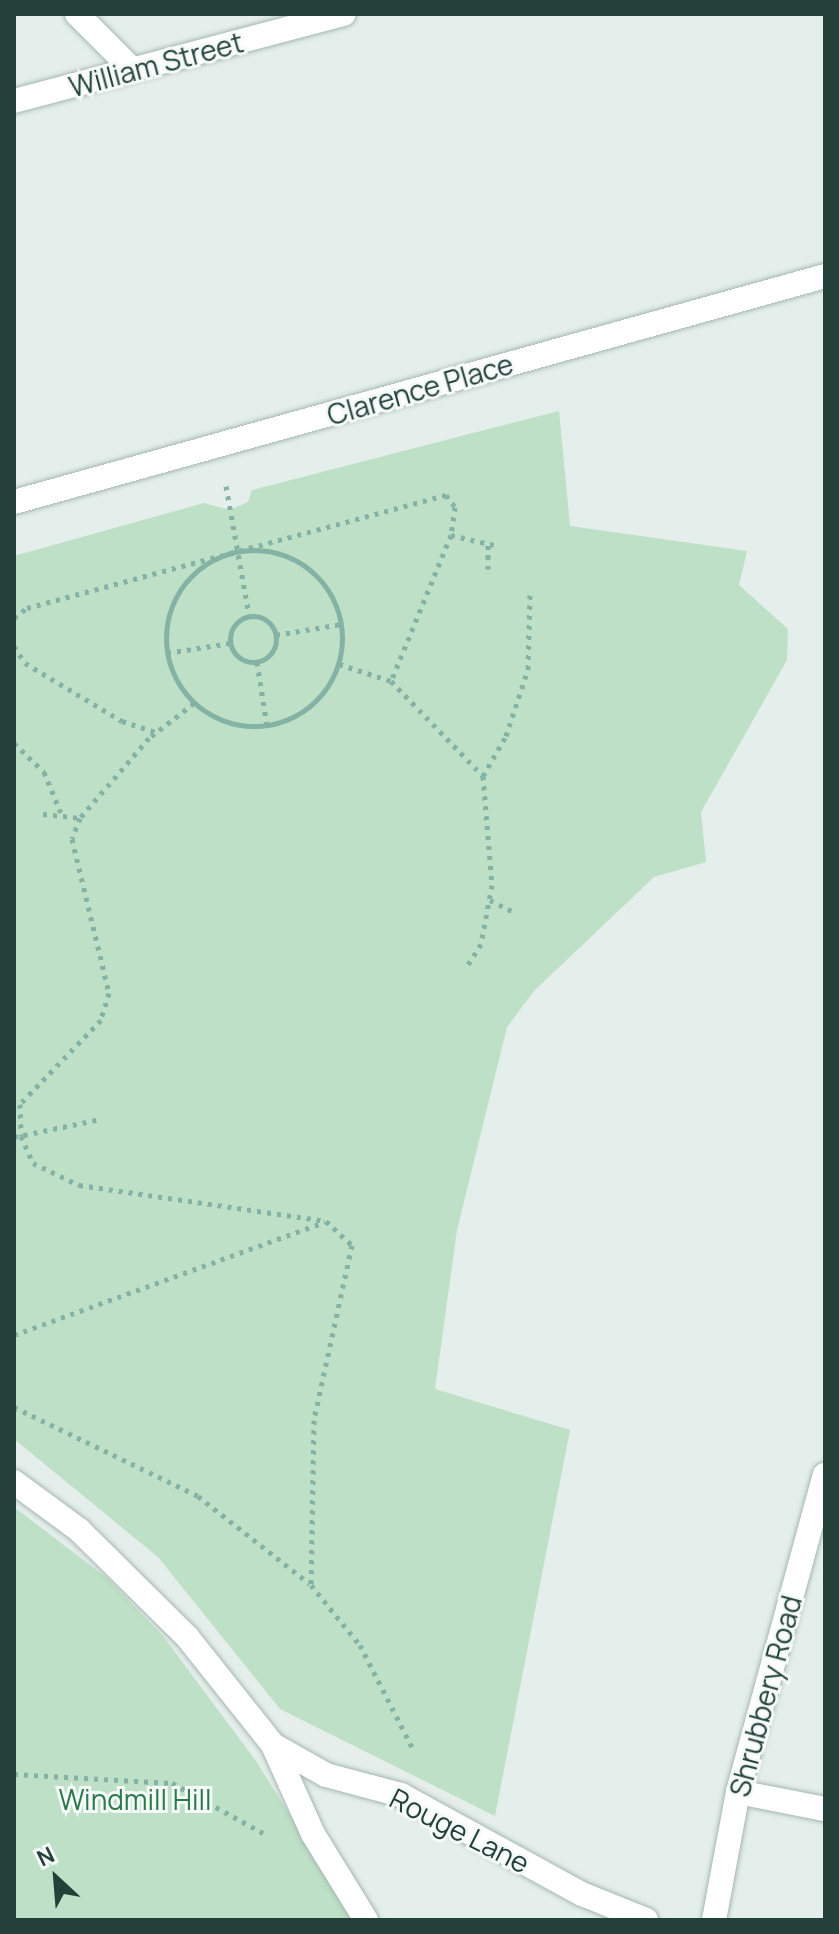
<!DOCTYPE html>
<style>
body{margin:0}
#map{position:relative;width:839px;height:1934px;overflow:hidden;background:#e4eeea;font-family:Manrope,sans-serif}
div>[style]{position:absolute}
.green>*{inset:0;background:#bde0c7}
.path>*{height:5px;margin-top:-2.5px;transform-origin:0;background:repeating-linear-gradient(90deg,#84b3a5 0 4px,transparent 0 10px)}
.path>.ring{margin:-2.5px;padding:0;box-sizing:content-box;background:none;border:5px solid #84b3a5;border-radius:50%}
.roads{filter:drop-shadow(0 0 2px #a6b7b1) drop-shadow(0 0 2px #a6b7b1)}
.minor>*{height:24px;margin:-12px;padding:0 12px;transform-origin:12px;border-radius:12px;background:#fff}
span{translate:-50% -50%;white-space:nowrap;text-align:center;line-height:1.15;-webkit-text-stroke:6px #f5faf8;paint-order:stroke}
.street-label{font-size:28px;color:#234139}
.park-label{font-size:28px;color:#2b7a4a}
.frame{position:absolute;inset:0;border:16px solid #234139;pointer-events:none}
.north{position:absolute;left:16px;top:1838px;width:80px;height:80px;-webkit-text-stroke:6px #f5faf8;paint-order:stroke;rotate:334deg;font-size:22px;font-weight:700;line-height:32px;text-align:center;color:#234139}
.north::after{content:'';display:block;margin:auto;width:28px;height:36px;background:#234139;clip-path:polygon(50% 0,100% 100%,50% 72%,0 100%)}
</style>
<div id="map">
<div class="green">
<i style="clip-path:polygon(559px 411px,570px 526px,747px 551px,739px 585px,788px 629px,787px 660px,701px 812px,706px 862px,654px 877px,534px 991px,507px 1027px,457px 1230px,435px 1389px,570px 1430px,495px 1816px,280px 1709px,158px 1557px,14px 1439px,14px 556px,204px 503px,230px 510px,248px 502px,252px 490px)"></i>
<i style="clip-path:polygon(14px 1507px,107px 1578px,163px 1636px,256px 1761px,356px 1920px,14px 1920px)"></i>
</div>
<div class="path">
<i style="left:226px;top:486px;width:131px;rotate:79.9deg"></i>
<i style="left:451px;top:535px;width:44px;rotate:13.1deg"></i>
<i class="ring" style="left:166px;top:550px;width:171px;height:171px"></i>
<i style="left:488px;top:569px;width:26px;rotate:-90deg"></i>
<i class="ring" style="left:230px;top:616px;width:41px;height:41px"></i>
<i style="left:14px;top:618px;width:16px;rotate:-38deg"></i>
<i style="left:27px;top:608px;width:434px;rotate:-15.1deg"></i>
<i style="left:446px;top:495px;width:15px;rotate:53deg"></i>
<i style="left:455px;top:507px;width:28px;rotate:98deg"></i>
<i style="left:451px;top:535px;width:158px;rotate:112.3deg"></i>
<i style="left:276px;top:635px;width:66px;rotate:-9.6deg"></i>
<i style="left:14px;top:646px;width:20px;rotate:57deg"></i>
<i style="left:25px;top:663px;width:113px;rotate:30.9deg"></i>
<i style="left:122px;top:721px;width:35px;rotate:18deg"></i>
<i style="left:167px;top:653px;width:64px;rotate:-9deg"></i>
<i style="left:257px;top:662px;width:65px;rotate:81.1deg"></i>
<i style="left:339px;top:664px;width:55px;rotate:18.1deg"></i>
<i style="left:391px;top:681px;width:132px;rotate:45.9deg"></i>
<i style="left:483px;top:776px;width:109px;rotate:85.3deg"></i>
<i style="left:492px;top:885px;width:60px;rotate:100.6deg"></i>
<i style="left:481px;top:944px;width:28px;rotate:122deg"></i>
<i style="left:194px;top:703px;width:57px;rotate:142.1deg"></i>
<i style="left:149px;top:738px;width:106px;rotate:130.8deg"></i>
<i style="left:80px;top:818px;width:22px;rotate:111deg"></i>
<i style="left:72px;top:839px;width:158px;rotate:76.5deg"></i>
<i style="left:109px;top:993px;width:28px;rotate:107deg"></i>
<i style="left:101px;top:1020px;width:117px;rotate:134deg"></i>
<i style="left:20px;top:1104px;width:32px;rotate:88deg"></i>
<i style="left:21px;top:1136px;width:30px;rotate:66deg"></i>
<i style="left:33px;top:1163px;width:51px;rotate:25.6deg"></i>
<i style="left:79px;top:1185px;width:250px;rotate:8.3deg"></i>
<i style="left:326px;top:1221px;width:35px;rotate:43deg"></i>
<i style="left:352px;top:1245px;width:179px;rotate:102.3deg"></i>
<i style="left:314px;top:1420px;width:165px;rotate:91deg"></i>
<i style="left:311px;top:1585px;width:77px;rotate:50.8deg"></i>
<i style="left:360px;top:1645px;width:119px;rotate:63deg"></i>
<i style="left:14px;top:743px;width:42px;rotate:44deg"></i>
<i style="left:44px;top:772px;width:44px;rotate:67.5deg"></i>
<i style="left:483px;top:776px;width:46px;rotate:-60.1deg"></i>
<i style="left:506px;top:736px;width:71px;rotate:-71.8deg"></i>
<i style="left:528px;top:669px;width:75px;rotate:-88.5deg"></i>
<i style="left:43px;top:814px;width:37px;rotate:6deg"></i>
<i style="left:490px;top:900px;width:27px;rotate:27deg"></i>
<i style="left:14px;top:1137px;width:89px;rotate:-11.7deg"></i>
<i style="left:14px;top:1335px;width:331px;rotate:-20deg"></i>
<i style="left:14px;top:1407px;width:204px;rotate:25.8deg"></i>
<i style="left:198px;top:1496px;width:142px;rotate:38.2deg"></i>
<i style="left:14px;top:1774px;width:158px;rotate:3.3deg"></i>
<i style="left:172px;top:1783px;width:104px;rotate:28.8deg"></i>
</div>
<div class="roads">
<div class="minor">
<i style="left:77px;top:14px;width:79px;rotate:45deg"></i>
<i style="left:14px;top:101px;width:341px;rotate:-14.8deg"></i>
<i style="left:14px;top:502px;width:842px;rotate:-15.57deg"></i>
<i style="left:14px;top:1482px;width:81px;rotate:36.4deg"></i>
<i style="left:79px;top:1530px;width:153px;rotate:44.7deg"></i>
<i style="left:188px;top:1638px;width:137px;rotate:51.5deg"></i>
<i style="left:273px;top:1745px;width:98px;rotate:65.8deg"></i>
<i style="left:313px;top:1834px;width:101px;rotate:58.4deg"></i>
<i style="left:273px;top:1745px;width:61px;rotate:29.5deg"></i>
<i style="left:326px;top:1775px;width:78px;rotate:14.9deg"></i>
<i style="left:401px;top:1795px;width:206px;rotate:28.7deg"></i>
<i style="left:582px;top:1894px;width:69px;rotate:22.1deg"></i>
<i style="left:738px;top:1792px;width:89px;rotate:11.1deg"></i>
<i style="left:714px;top:1920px;width:130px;rotate:-79.4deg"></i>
<i style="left:738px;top:1792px;width:329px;rotate:-74.7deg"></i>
</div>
</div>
<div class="street-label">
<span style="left:156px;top:64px;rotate:-15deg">William Street</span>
<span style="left:420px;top:389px;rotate:-16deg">Clarence Place</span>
<span style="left:765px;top:1696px;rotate:-75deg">Shrubbery Road</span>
<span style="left:460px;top:1830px;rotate:27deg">Rouge Lane</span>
</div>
<div class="park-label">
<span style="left:135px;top:1799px">Windmill Hill</span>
</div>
<div class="frame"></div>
<div class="north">N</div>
</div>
